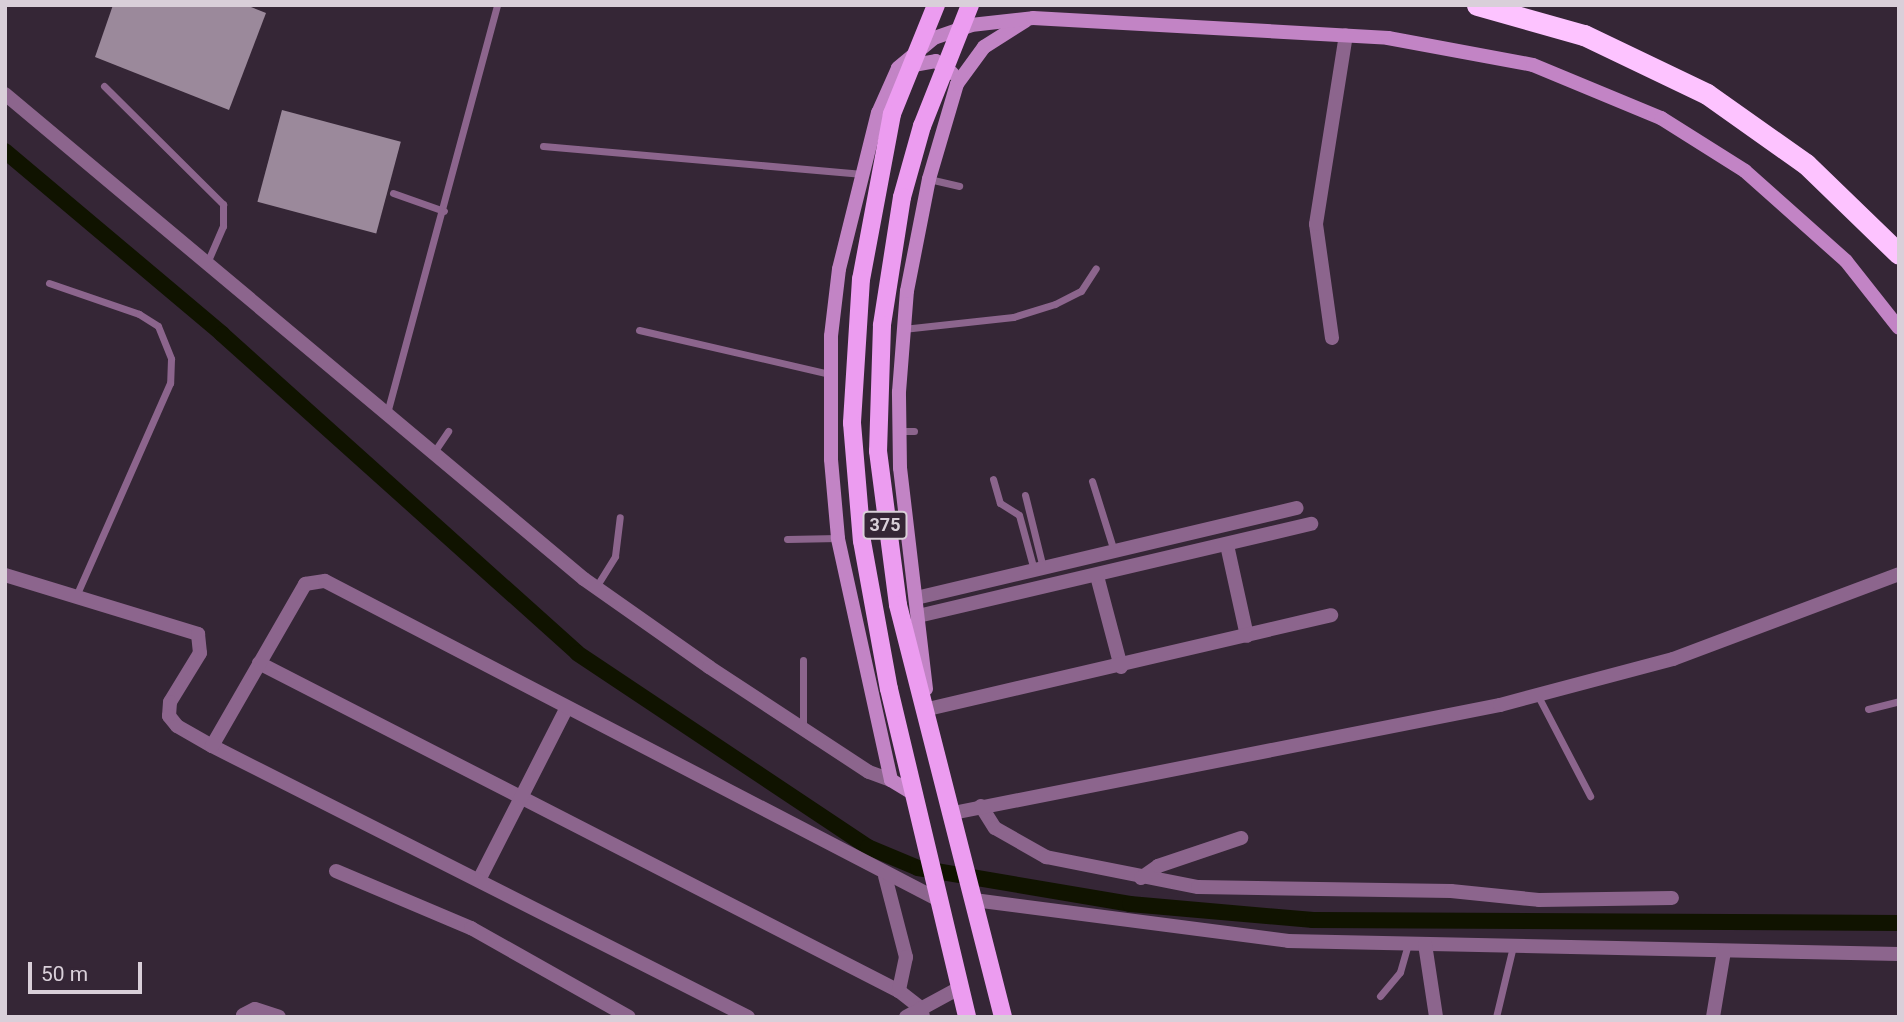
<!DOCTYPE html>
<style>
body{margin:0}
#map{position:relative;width:1904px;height:1022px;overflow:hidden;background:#352636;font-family:Roboto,sans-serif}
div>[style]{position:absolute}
.canal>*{height:16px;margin:-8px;padding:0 8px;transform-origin:8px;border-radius:8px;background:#101300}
.building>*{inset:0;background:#9b899b;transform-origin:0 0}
.lane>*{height:7px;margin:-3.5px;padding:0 3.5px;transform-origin:3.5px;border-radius:3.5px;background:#8c658d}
.street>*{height:14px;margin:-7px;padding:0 7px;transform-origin:7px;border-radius:7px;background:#8c658d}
.secondary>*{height:14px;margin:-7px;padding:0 7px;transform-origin:7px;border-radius:7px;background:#c284c5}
.primary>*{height:18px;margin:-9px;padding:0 9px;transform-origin:9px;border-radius:9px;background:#ec9cf0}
.highway>*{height:21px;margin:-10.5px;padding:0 10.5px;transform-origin:10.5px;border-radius:10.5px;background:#fdc3ff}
span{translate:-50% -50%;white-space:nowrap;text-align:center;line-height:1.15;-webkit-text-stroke:7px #352636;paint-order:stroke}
.shield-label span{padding:2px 5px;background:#352636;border:2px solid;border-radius:5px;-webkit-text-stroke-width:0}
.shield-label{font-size:18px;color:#d9cfd9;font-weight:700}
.frame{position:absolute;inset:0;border:7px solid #d9cfd9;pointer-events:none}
.scale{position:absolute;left:28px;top:962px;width:114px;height:32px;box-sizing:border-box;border:4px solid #d9cfd9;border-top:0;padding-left:9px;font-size:21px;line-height:24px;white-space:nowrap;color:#d9cfd9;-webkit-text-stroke:5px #352636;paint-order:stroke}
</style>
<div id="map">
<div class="canal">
<i style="left:5px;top:151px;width:284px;rotate:40.1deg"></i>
<i style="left:222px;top:334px;width:477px;rotate:41.9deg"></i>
<i style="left:577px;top:653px;width:350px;rotate:33.7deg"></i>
<i style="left:868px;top:847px;width:54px;rotate:22.8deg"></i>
<i style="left:918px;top:868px;width:215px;rotate:9.6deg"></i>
<i style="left:1130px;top:904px;width:184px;rotate:5deg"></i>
<i style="left:1313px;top:920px;width:586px;rotate:0.29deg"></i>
</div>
<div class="building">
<i style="clip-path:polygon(113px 5px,246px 5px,266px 13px,229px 110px,95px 57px)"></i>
<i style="left:282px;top:110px;width:123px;height:95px;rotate:15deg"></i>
</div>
<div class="lane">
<i style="left:104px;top:86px;width:168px;rotate:44.8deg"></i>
<i style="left:223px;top:204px;width:22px;rotate:90deg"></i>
<i style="left:223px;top:226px;width:40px;rotate:113.4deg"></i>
<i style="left:543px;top:146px;width:318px;rotate:5deg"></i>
<i style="left:929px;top:179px;width:31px;rotate:13deg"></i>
<i style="left:393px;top:193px;width:54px;rotate:19.4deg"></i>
<i style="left:49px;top:283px;width:95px;rotate:19deg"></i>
<i style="left:139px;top:314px;width:22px;rotate:32deg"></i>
<i style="left:158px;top:326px;width:35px;rotate:68deg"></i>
<i style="left:171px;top:359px;width:24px;rotate:92deg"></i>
<i style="left:170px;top:383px;width:233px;rotate:113.8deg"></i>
<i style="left:903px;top:329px;width:111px;rotate:-6.2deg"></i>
<i style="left:1013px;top:317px;width:44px;rotate:-17.2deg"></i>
<i style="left:1055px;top:304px;width:29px;rotate:-27deg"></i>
<i style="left:1081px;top:291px;width:27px;rotate:-57deg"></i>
<i style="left:639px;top:330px;width:196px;rotate:13deg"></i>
<i style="left:387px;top:413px;width:423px;rotate:-74.9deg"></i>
<i style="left:899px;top:431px;width:15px"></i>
<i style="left:432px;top:455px;width:29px;rotate:-56deg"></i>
<i style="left:993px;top:479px;width:25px;rotate:74deg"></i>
<i style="left:1000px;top:503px;width:22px;rotate:32deg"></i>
<i style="left:1019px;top:515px;width:57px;rotate:74.7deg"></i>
<i style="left:1092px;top:481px;width:73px;rotate:72.6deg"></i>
<i style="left:1025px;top:495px;width:75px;rotate:76.1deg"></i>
<i style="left:787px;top:539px;width:51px;rotate:-1.1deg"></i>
<i style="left:596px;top:587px;width:36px;rotate:-58deg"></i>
<i style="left:615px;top:556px;width:39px;rotate:-83deg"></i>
<i style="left:803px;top:660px;width:69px;rotate:90deg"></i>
<i style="left:1538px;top:696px;width:113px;rotate:62.5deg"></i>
<i style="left:1868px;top:709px;width:32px;rotate:-14deg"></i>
<i style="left:1380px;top:996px;width:31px;rotate:-50deg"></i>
<i style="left:1400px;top:972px;width:29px;rotate:-74deg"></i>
<i style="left:1496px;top:1017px;width:73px;rotate:-76.5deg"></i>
</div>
<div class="street">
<i style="left:5px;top:94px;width:755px;rotate:39.95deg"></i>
<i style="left:584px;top:579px;width:153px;rotate:35.1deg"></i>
<i style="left:709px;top:667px;width:191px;rotate:33.3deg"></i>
<i style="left:869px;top:772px;width:23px;rotate:20deg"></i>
<i style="left:1332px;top:338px;width:115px;rotate:-98deg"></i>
<i style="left:1316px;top:224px;width:191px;rotate:-81deg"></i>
<i style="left:1227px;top:545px;width:93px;rotate:77.6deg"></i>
<i style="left:5px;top:575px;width:202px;rotate:17deg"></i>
<i style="left:198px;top:634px;width:19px;rotate:84deg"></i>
<i style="left:200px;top:653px;width:57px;rotate:121.5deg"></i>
<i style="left:170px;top:702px;width:14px;rotate:94deg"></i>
<i style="left:169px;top:716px;width:13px;rotate:51deg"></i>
<i style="left:177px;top:726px;width:40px;rotate:29.7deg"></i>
<i style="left:1097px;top:576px;width:94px;rotate:75.2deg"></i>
<i style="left:916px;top:598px;width:391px;rotate:-13.3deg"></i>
<i style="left:918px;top:616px;width:404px;rotate:-13.2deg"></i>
<i style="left:259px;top:663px;width:719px;rotate:27.14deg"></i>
<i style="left:899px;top:991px;width:28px;rotate:38deg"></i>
<i style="left:921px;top:1008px;width:9px;rotate:77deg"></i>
<i style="left:928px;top:709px;width:414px;rotate:-13.1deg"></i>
<i style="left:981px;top:806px;width:26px;rotate:58deg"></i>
<i style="left:995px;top:828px;width:59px;rotate:29.6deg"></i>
<i style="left:1046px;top:857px;width:155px;rotate:11.2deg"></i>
<i style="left:1198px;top:887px;width:253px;rotate:0.9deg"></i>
<i style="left:1451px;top:891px;width:88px;rotate:5.8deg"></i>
<i style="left:1539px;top:900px;width:133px;rotate:-0.9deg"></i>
<i style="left:953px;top:813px;width:558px;rotate:-11.17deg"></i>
<i style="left:1500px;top:705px;width:179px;rotate:-14.9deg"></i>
<i style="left:1673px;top:659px;width:241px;rotate:-20.6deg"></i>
<i style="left:336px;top:871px;width:147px;rotate:22.9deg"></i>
<i style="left:471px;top:928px;width:181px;rotate:29.4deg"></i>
<i style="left:885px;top:876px;width:84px;rotate:75.5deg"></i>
<i style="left:906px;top:957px;width:35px;rotate:102deg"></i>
<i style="left:1141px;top:878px;width:21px;rotate:-35deg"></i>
<i style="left:1158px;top:866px;width:88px;rotate:-18.6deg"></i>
<i style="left:479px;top:880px;width:192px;rotate:-63deg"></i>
<i style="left:974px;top:900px;width:317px;rotate:7.4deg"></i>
<i style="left:1288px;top:941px;width:611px;rotate:1.22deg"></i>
<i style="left:1425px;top:944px;width:74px;rotate:81.4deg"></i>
<i style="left:243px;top:1015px;width:13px;rotate:-27deg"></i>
<i style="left:255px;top:1009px;width:25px;rotate:18deg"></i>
<i style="left:748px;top:1017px;width:601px;rotate:-153.18deg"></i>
<i style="left:212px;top:746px;width:187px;rotate:-60.1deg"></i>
<i style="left:305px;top:584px;width:20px;rotate:-9deg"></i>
<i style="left:325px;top:581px;width:694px;rotate:27.45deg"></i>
<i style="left:906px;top:1017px;width:63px;rotate:-28.6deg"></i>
<i style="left:1713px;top:1017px;width:67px;rotate:-80.5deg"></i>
</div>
<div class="secondary">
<i style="left:908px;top:66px;width:28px;rotate:-10deg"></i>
<i style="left:936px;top:61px;width:20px;rotate:37deg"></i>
<i style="left:926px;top:689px;width:223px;rotate:-96.7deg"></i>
<i style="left:900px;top:468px;width:76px;rotate:-90.8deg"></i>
<i style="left:899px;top:392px;width:101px;rotate:-85.5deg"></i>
<i style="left:907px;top:291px;width:114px;rotate:-78.9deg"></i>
<i style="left:929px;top:179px;width:99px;rotate:-73.6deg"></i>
<i style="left:957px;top:84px;width:46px;rotate:-53.9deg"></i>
<i style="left:984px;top:47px;width:49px;rotate:-32.4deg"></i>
<i style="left:914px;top:794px;width:27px;rotate:-149deg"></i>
<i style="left:891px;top:780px;width:248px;rotate:-102.4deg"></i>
<i style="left:838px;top:538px;width:79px;rotate:-95.1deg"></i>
<i style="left:831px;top:459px;width:123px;rotate:-90deg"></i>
<i style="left:831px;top:336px;width:67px;rotate:-83.2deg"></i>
<i style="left:839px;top:269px;width:161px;rotate:-76deg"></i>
<i style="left:878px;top:113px;width:49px;rotate:-66deg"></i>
<i style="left:898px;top:68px;width:47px;rotate:-39.8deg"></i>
<i style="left:934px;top:38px;width:39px;rotate:-19deg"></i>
<i style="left:971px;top:25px;width:62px;rotate:-6.4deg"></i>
<i style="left:1033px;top:18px;width:356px;rotate:3.2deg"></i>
<i style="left:1388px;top:38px;width:147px;rotate:10.5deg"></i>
<i style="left:1533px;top:65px;width:139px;rotate:22.5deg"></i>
<i style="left:1661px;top:118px;width:99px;rotate:32.2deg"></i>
<i style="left:1745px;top:171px;width:135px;rotate:41.7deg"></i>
<i style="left:1846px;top:261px;width:85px;rotate:51.7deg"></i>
</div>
<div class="primary">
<i style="left:936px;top:5px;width:118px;rotate:112deg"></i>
<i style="left:892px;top:114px;width:168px;rotate:100.6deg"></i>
<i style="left:861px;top:279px;width:144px;rotate:93.6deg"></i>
<i style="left:852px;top:423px;width:118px;rotate:85.2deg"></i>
<i style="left:862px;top:541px;width:150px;rotate:79.7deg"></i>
<i style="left:889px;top:689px;width:337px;rotate:76.6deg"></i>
<i style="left:970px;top:5px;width:130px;rotate:111.6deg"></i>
<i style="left:922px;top:126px;width:74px;rotate:105.7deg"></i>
<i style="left:902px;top:197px;width:130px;rotate:98.9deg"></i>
<i style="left:882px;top:325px;width:126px;rotate:91.8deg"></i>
<i style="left:878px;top:451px;width:155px;rotate:82.6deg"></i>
<i style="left:898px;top:605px;width:425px;rotate:75.7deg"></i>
</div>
<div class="highway">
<i style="left:1477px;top:5px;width:111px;rotate:15.7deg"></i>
<i style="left:1584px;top:35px;width:136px;rotate:25.6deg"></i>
<i style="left:1707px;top:94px;width:121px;rotate:35.3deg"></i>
<i style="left:1806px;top:164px;width:129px;rotate:44.1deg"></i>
</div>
<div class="shield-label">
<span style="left:885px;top:525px">375</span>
</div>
<div class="frame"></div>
<div class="scale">50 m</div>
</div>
